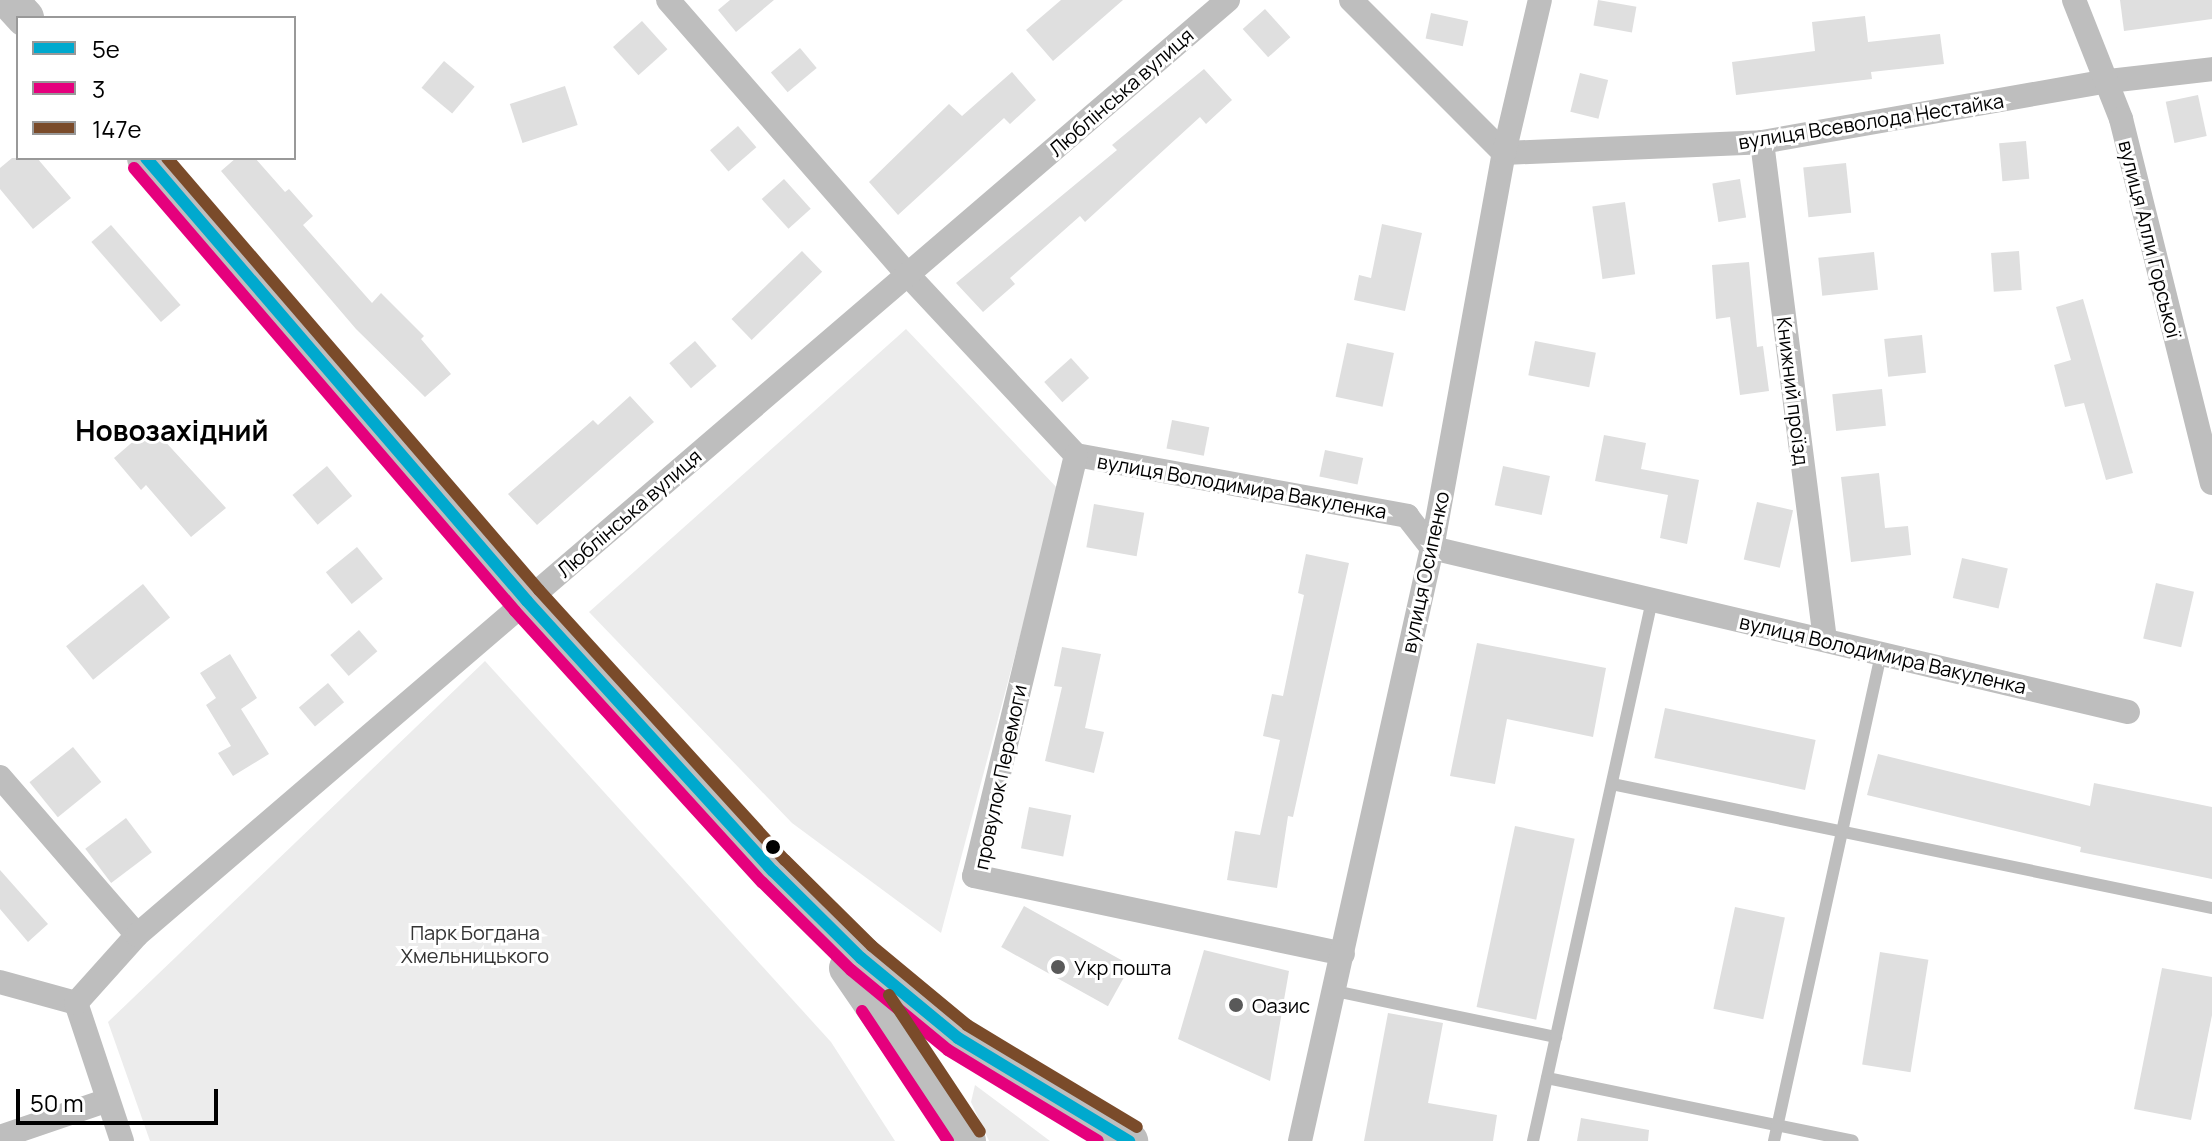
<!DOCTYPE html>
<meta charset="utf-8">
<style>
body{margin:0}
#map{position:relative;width:2212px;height:1141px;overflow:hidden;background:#fff;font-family:Manrope,sans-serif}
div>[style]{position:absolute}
.green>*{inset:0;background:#ececec}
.building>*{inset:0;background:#dfdfdf;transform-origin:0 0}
.service>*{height:12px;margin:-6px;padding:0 6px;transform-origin:6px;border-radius:6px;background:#bebebe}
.minor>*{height:24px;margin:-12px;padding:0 12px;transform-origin:12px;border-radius:12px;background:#bebebe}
.primary>*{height:38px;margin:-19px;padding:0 19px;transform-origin:19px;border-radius:19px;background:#bebebe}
.bus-1>*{height:12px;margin:-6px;padding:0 6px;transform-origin:6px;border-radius:6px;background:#00a9ce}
.bus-2>*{height:12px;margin:-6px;padding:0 6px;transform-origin:6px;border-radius:6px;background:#e5007d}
.bus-3>*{height:12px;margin:-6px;padding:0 6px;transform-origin:6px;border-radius:6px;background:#7a4b2a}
.dots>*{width:22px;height:22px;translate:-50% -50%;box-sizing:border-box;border:4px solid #fff;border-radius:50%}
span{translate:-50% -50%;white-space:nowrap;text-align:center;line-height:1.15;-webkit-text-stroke:6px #fff;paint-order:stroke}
.street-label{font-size:20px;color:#000}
.park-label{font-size:20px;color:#333}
.poi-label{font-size:20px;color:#000}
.left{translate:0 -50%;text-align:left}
.district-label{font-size:28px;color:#000;font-weight:700}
.legend{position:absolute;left:16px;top:16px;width:280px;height:144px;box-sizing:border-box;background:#fff;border:2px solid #999;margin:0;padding:10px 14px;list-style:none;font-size:24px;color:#000}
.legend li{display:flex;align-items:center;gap:16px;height:40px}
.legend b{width:40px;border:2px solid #999}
.scale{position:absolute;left:16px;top:1089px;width:202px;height:36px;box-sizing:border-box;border:4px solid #000;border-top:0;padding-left:10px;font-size:24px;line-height:28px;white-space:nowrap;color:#000;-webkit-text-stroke:6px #fff;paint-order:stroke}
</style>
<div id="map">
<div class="green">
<i style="clip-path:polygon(906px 329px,1059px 490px,941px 933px,792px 823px,589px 612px)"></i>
<i style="clip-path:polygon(485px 661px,831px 1042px,895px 1141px,150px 1141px,108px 1022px)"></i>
<i style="clip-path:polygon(975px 1085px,1050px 1141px,989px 1141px,971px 1102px)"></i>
</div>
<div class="building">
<i style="clip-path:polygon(730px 0,774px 0,736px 32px,718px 10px)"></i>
<i style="clip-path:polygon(1061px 0,1123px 0,1053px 61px,1026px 30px)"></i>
<i style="left:1598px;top:0;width:39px;height:26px;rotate:10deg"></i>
<i style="clip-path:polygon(2120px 0,2212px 0,2212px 19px,2124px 31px)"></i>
<i style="left:1265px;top:9px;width:38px;height:30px;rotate:48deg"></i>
<i style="left:1431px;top:13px;width:38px;height:26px;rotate:12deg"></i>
<i style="clip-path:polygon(1865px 16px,1868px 42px,1940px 34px,1944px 64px,1871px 72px,1872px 79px,1736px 95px,1732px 62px,1815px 51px,1812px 22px)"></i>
<i style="left:642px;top:21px;width:38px;height:39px;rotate:48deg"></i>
<i style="left:800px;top:48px;width:26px;height:38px;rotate:50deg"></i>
<i style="left:444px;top:61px;width:40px;height:35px;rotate:40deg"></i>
<i style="clip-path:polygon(1204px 69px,1232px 100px,1206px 124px,1200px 117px,1085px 222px,1080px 216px,1010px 278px,1015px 284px,983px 312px,956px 283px,1117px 150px,1112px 145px)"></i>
<i style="clip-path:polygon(1012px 72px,1036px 100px,1010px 124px,1004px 118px,898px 215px,869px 182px,949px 104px,962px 116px)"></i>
<i style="left:1580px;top:73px;width:29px;height:40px;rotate:14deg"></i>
<i style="left:565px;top:86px;width:41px;height:58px;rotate:72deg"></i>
<i style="left:2198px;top:95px;width:42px;height:33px;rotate:78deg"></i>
<i style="left:738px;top:126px;width:28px;height:37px;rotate:49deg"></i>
<i style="left:2026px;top:141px;width:38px;height:27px;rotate:85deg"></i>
<i style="clip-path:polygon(12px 158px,37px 158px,71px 198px,33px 229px,0 189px,0 168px)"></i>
<i style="clip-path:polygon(236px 158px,255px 158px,285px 192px,289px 189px,313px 216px,303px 225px,372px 303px,381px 293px,424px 336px,421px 339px,451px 374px,425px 397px,356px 329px,221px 171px)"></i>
<i style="left:1846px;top:163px;width:50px;height:43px;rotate:84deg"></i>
<i style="left:784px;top:179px;width:40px;height:30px;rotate:48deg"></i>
<i style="left:1740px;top:179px;width:39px;height:28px;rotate:81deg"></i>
<i style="left:1625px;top:202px;width:73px;height:33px;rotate:82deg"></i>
<i style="clip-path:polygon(1382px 224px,1422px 233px,1405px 311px,1354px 300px,1359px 275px,1371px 278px)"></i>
<i style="left:111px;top:225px;width:106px;height:26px;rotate:49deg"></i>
<i style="left:802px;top:251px;width:29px;height:98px;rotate:46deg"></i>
<i style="left:2019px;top:251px;width:39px;height:28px;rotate:86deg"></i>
<i style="left:1874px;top:252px;width:38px;height:56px;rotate:84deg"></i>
<i style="clip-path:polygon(1749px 262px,1757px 347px,1763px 346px,1769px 391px,1740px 395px,1730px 317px,1716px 319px,1712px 265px)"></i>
<i style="clip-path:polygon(2083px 299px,2133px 473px,2106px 480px,2084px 403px,2065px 407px,2054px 365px,2071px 360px,2056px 307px)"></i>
<i style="left:1922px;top:335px;width:38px;height:38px;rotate:84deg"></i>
<i style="left:695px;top:341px;width:33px;height:34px;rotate:49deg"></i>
<i style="left:1535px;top:341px;width:62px;height:35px;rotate:11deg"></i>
<i style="left:1347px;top:343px;width:48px;height:55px;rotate:12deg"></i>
<i style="left:1071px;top:358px;width:27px;height:36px;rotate:48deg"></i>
<i style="left:1882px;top:389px;width:37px;height:50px;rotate:84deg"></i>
<i style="clip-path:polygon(630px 396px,654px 422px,537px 525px,508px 494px,593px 420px,598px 425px)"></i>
<i style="left:1172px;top:420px;width:38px;height:29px;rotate:11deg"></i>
<i style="clip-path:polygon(151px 426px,226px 508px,191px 537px,146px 485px,141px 490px,114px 458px)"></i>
<i style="clip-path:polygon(1604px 435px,1646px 443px,1641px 469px,1699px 480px,1687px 544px,1660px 538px,1668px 495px,1595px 481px)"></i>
<i style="left:1325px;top:450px;width:39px;height:27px;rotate:12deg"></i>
<i style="left:327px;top:466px;width:39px;height:45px;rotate:50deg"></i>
<i style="left:1503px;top:466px;width:48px;height:40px;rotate:12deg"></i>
<i style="clip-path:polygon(1879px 473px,1885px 528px,1908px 526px,1911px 555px,1851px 562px,1841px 477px)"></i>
<i style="left:1757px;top:502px;width:37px;height:59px;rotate:13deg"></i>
<i style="left:1094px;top:504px;width:51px;height:44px;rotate:10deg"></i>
<i style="left:357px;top:547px;width:41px;height:40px;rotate:51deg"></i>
<i style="clip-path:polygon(1306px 554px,1349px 563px,1293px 817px,1288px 816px,1277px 888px,1227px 880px,1235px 831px,1260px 835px,1280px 740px,1263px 736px,1272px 694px,1283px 696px,1304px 595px,1298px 593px)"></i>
<i style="left:1962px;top:558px;width:47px;height:41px;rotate:13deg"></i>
<i style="left:2156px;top:583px;width:39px;height:57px;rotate:13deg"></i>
<i style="left:143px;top:584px;width:43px;height:99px;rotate:51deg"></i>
<i style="left:359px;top:630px;width:28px;height:38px;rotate:49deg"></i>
<i style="clip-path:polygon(1477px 643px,1606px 668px,1593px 737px,1507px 719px,1495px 784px,1450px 776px)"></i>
<i style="clip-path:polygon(1062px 647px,1101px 654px,1085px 728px,1104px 732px,1094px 773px,1045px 761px,1062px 687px,1054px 686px)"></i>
<i style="clip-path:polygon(230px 654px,257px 698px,241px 709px,269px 754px,233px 776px,218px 753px,231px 746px,206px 705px,216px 698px,200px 673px)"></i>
<i style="left:328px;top:683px;width:25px;height:38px;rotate:50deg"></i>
<i style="left:1665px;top:708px;width:154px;height:51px;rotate:12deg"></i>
<i style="left:73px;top:747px;width:45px;height:56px;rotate:51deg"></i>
<i style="clip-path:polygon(1878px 754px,2090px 806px,2094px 783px,2212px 807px,2212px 879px,2080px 852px,2081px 847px,1867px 795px)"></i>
<i style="left:1029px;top:807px;width:43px;height:42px;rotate:11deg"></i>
<i style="left:126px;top:818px;width:43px;height:51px;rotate:53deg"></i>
<i style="left:1515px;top:826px;width:61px;height:185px;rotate:12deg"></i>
<i style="clip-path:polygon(0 870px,48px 924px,28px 942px,0 909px)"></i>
<i style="left:1024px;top:906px;width:122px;height:47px;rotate:29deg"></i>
<i style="left:1735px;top:907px;width:51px;height:104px;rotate:12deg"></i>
<i style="clip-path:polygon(1204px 950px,1289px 971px,1270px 1081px,1178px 1039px)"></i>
<i style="left:1880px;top:952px;width:49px;height:114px;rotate:9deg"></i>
<i style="clip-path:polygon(2162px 968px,2212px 977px,2212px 1015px,2191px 1120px,2134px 1109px)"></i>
<i style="clip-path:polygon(1388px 1013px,1443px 1023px,1428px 1103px,1497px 1115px,1493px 1141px,1364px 1141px)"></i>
<i style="clip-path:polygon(1581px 1118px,1649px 1130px,1648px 1141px,1577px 1141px)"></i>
</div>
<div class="service">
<i style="left:1612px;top:784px;width:613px;rotate:11.68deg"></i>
<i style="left:1335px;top:991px;width:226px;rotate:11.8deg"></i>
<i style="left:1547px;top:1078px;width:312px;rotate:11.6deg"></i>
<i style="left:1533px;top:1141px;width:554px;rotate:-77.59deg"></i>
<i style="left:1774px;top:1141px;width:500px;rotate:-77.6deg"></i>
</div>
<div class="minor">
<i style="left:668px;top:0;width:365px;rotate:48.9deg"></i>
<i style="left:908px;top:275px;width:246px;rotate:47deg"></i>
<i style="left:1076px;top:455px;width:337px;rotate:10.4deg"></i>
<i style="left:1407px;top:516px;width:41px;rotate:52deg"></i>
<i style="left:1432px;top:548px;width:715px;rotate:13.26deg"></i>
<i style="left:1351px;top:0;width:216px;rotate:45deg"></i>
<i style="left:1504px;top:153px;width:258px;rotate:-2.4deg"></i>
<i style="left:1762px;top:142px;width:352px;rotate:-10deg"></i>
<i style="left:2109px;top:81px;width:104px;rotate:-6.6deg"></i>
<i style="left:2074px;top:0;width:128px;rotate:68.4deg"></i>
<i style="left:2121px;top:119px;width:375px;rotate:76deg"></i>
<i style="left:1762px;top:142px;width:502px;rotate:82.79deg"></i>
<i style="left:1076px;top:455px;width:433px;rotate:103.6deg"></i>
<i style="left:974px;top:876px;width:377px;rotate:11.9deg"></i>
<i style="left:0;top:777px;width:209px;rotate:49.1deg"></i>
<i style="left:0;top:982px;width:79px;rotate:15.4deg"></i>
<i style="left:0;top:1137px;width:114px;rotate:-18.9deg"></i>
<i style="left:122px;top:1141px;width:145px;rotate:-108.4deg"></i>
<i style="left:76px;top:1003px;width:91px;rotate:-48.1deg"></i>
<i style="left:137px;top:935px;width:1437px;rotate:-40.6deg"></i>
<i style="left:1300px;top:1141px;width:608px;rotate:-77.45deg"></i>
<i style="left:1432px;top:548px;width:402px;rotate:-79.7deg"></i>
<i style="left:1504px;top:153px;width:157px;rotate:-76.8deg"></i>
</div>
<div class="primary">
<i style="left:9px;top:0;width:24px;rotate:48deg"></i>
<i style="left:146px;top:158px;width:584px;rotate:49.3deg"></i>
<i style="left:527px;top:601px;width:365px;rotate:47.7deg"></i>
<i style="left:773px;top:871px;width:124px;rotate:44.7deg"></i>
<i style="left:861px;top:958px;width:126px;rotate:39.5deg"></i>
<i style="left:958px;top:1038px;width:200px;rotate:31.1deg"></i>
<i style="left:848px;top:968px;width:210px;rotate:55.5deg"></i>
</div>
<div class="bus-1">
<i style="left:146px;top:158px;width:584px;rotate:49.3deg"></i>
<i style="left:527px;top:601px;width:365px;rotate:47.7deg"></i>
<i style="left:773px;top:871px;width:124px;rotate:44.7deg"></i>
<i style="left:861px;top:958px;width:126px;rotate:39.5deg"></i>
<i style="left:958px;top:1038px;width:200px;rotate:31.1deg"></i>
</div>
<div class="bus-2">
<i style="left:134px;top:168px;width:584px;rotate:49.3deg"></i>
<i style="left:515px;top:611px;width:367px;rotate:47.7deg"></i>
<i style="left:762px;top:882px;width:125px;rotate:44.7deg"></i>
<i style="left:851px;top:970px;width:126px;rotate:39.5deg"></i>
<i style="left:948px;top:1050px;width:175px;rotate:31.2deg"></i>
<i style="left:862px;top:1011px;width:156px;rotate:56.5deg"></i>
</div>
<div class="bus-3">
<i style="left:167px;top:158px;width:570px;rotate:49.27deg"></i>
<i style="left:539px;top:590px;width:365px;rotate:47.7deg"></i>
<i style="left:785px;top:860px;width:122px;rotate:44.7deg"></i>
<i style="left:872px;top:946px;width:124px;rotate:39.7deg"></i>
<i style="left:967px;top:1025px;width:198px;rotate:31deg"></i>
<i style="left:889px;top:995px;width:164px;rotate:56.4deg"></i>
</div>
<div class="dots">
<i style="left:773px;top:847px;background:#000"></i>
<i style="left:1058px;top:967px;background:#595959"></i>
<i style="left:1236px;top:1005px;background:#595959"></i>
</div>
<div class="street-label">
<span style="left:1121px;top:92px;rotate:-41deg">Люблінська вулиця</span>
<span style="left:1871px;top:121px;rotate:-9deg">вулиця Всеволода Нестайка</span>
<span style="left:2150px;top:239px;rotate:76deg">вулиця Алли Горської</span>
<span style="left:1793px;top:391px;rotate:83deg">Книжний проїзд</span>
<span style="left:1242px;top:486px;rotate:10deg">вулиця Володимира Вакуленка</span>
<span style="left:629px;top:513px;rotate:-41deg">Люблінська вулиця</span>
<span style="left:1425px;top:572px;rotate:-78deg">вулиця Осипенко</span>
<span style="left:1883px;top:654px;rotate:13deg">вулиця Володимира Вакуленка</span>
<span style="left:1000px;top:777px;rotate:-78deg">провулок Перемоги</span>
</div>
<div class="park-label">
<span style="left:475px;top:944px">Парк Богдана<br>Хмельницького</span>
</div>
<div class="poi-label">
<span class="left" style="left:1074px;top:967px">Укр пошта</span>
<span class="left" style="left:1252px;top:1005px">Оазис</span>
</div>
<div class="district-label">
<span style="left:172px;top:430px">Новозахідний</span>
</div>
<ul class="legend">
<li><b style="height:10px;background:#00a9ce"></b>5е</li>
<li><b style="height:10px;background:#e5007d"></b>3</li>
<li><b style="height:10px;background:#7a4b2a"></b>147е</li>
</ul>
<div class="scale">50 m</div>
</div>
